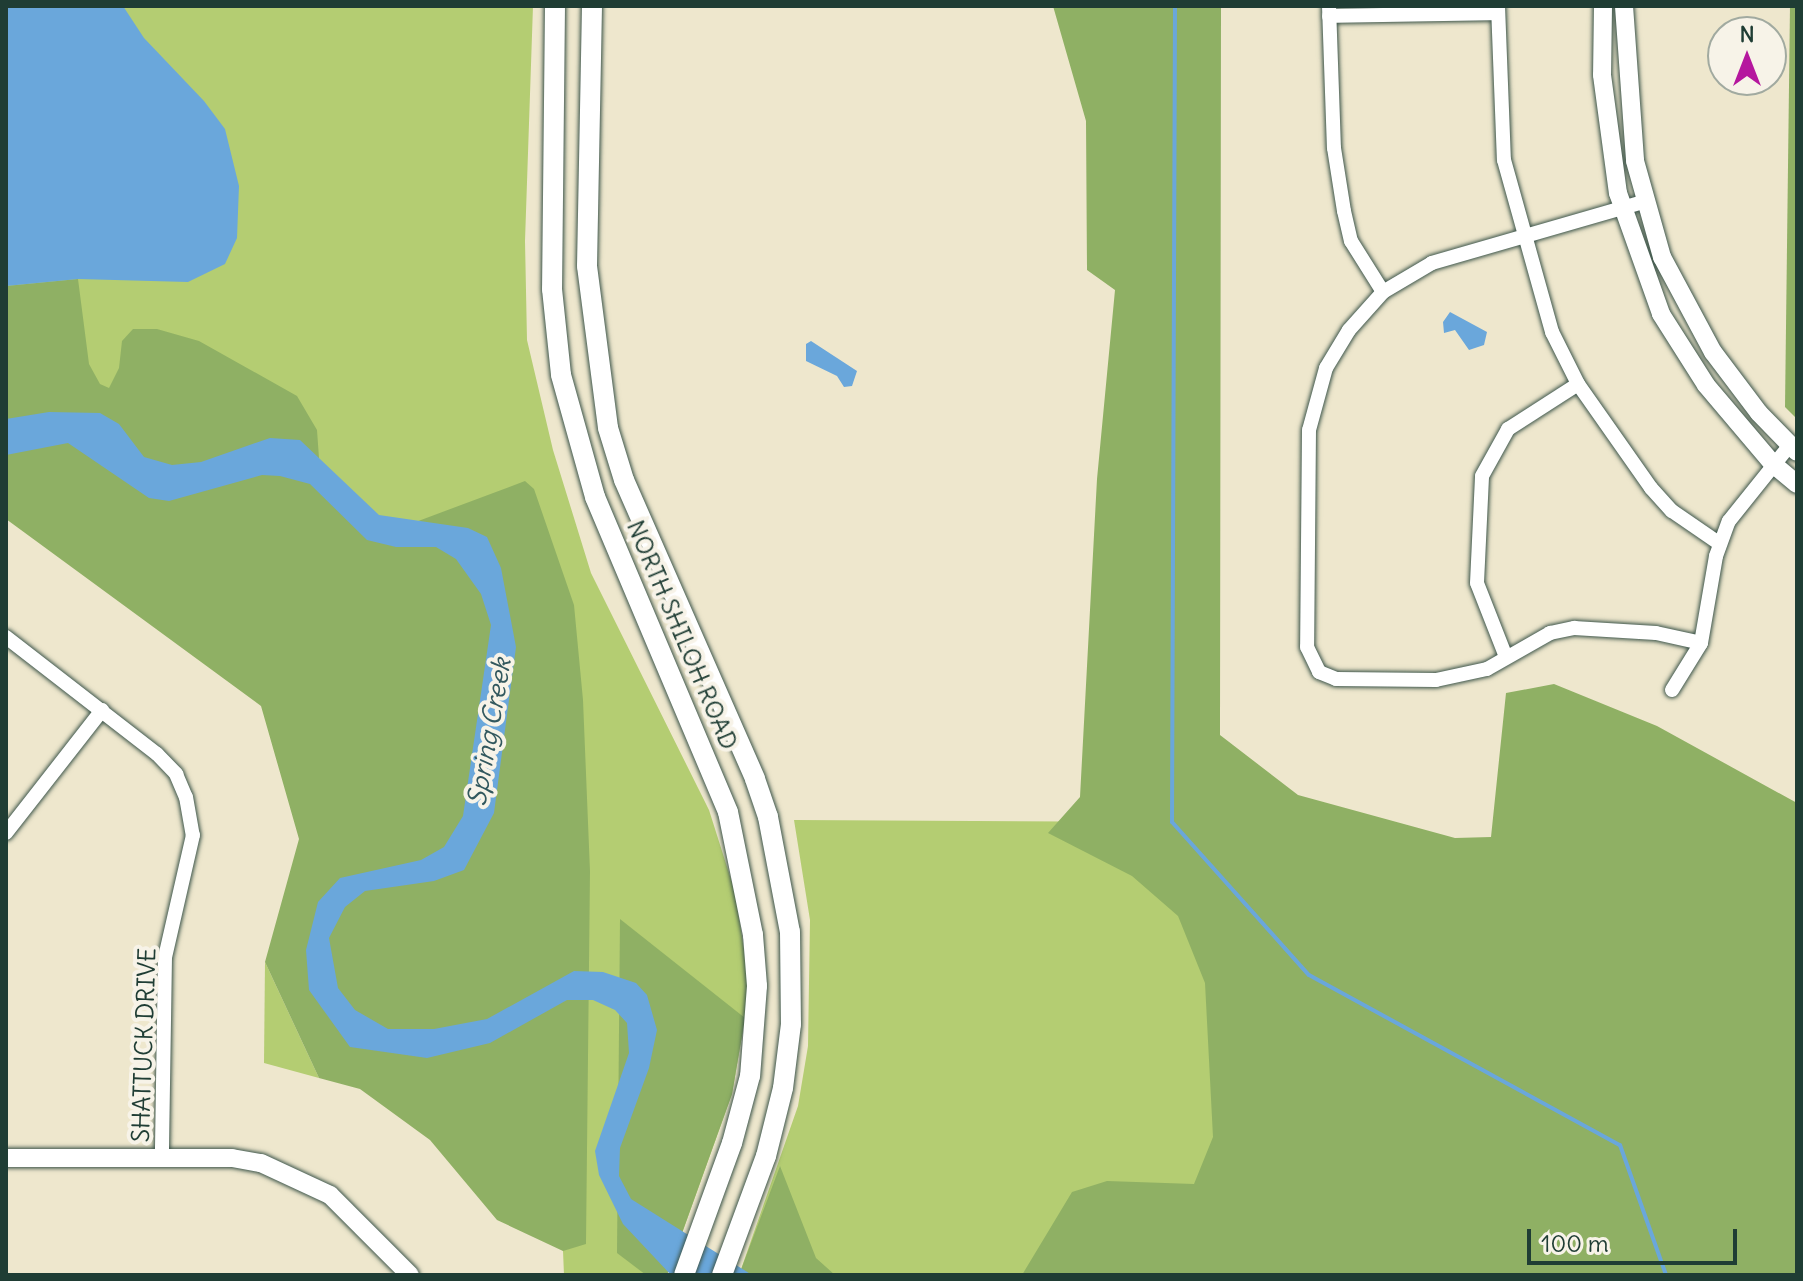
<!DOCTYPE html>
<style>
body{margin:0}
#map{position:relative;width:1803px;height:1281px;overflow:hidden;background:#eee7cd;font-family:Delius,sans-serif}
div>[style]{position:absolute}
.green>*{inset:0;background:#b4cd72}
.forest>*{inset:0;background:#8fb064}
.water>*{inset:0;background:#6aa7db}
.stream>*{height:4px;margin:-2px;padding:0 2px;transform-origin:2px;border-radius:2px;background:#6aa7db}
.roads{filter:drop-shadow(0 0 2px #3e564b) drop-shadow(0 0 2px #3e564b)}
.minor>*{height:14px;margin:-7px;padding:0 7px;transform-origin:7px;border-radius:7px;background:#fff}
.tertiary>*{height:18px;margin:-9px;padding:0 9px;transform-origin:9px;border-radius:9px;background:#fff}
.secondary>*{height:20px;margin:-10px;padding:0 10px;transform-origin:10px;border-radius:10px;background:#fff}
span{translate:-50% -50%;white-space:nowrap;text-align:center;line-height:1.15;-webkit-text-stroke:8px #f7f3e8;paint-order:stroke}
.street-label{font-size:24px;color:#1f3d34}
.water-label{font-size:26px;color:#32585e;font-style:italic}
.frame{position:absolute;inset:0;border:8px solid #1f3d34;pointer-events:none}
.north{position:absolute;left:1707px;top:16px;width:80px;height:80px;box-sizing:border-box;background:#f7f3e8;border:2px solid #a1aaa0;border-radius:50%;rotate:0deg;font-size:22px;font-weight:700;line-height:32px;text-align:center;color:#1f3d34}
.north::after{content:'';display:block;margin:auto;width:28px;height:36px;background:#b5179e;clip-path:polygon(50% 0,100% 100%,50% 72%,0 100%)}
.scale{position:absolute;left:1527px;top:1229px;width:210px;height:36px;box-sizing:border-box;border:4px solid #1f3d34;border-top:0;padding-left:10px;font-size:24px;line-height:28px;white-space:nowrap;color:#1f3d34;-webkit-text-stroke:6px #f7f3e8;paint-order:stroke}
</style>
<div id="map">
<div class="green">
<i style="clip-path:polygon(6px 6px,533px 6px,525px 241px,527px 340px,553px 450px,591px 573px,709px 810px,735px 892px,750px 989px,732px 1094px,667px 1275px,564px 1275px,563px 1251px,426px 871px,6px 444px)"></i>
<i style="clip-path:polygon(794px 820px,1172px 822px,1666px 1275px,739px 1275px,798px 1106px,808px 1046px,810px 920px)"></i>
<i style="clip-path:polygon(265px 962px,319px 1078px,264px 1063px)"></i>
</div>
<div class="forest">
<i style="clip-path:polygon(1053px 6px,1221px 6px,1220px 735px,1298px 795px,1455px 838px,1491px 837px,1506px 693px,1554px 684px,1657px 726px,1797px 803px,1797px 1275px,1022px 1275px,1072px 1192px,1107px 1181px,1194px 1184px,1213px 1137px,1205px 983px,1178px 916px,1132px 876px,1048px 833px,1080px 797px,1097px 479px,1115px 290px,1087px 270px,1086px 121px)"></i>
<i style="clip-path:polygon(1790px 6px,1797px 6px,1797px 419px,1785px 407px)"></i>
<i style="clip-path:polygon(78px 279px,89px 364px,100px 384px,109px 388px,119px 368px,122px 341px,133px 329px,157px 329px,199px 341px,297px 396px,317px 430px,320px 472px,389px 532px,525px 481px,534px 489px,574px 605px,583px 700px,590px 871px,586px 1244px,563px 1251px,497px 1220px,430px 1140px,360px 1089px,319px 1078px,265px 962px,299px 839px,261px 706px,6px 519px,6px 286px)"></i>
<i style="clip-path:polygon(620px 919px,745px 1018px,732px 1094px,667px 1275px,646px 1275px,617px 1253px)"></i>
<i style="clip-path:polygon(780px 1166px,816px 1258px,835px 1275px,739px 1275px)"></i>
</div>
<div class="water">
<i style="clip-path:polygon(6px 6px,123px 6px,144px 38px,204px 101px,225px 129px,239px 186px,237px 238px,225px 264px,188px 282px,78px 279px,6px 286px)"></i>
<i style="clip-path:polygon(1450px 312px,1487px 332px,1484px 345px,1469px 350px,1455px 330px,1444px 333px,1443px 322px)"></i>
<i style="clip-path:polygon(811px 341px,857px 371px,852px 386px,844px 387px,837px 376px,806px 361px,806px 344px)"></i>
<i style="clip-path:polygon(49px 412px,100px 413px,119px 424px,144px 457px,172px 465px,201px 462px,270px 438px,300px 440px,379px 515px,468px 528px,487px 537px,501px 568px,516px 647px,494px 813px,464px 870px,434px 881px,365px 891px,345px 907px,329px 938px,338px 988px,355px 1010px,388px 1029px,434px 1029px,487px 1019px,574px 971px,603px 972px,636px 983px,647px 995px,657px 1030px,649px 1068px,620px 1148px,619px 1176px,631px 1199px,752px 1275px,671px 1275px,623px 1224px,599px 1175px,595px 1151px,629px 1053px,627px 1023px,615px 1010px,593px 1000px,567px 1000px,490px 1043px,427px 1058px,350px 1047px,309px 990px,306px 950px,318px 902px,340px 878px,421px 860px,444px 847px,463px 816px,491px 625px,481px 594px,456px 559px,436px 547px,396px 547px,367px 540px,310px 484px,280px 476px,262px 475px,169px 501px,149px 498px,68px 443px,6px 455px,6px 419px)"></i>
</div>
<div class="stream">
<i style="left:1175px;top:6px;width:816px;rotate:90.21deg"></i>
<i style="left:1172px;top:822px;width:205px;rotate:48.2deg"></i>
<i style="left:1309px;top:975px;width:354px;rotate:28.7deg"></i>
<i style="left:1620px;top:1145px;width:138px;rotate:70.5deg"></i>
</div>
<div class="roads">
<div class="minor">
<i style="left:1329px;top:6px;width:142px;rotate:88deg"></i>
<i style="left:1334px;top:148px;width:64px;rotate:81deg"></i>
<i style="left:1344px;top:211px;width:31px;rotate:77deg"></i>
<i style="left:1351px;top:241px;width:60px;rotate:57.9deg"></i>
<i style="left:1498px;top:6px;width:154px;rotate:87.8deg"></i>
<i style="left:1504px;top:160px;width:179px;rotate:74.4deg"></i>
<i style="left:1552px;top:332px;width:58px;rotate:63.4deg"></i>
<i style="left:1578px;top:384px;width:127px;rotate:54.9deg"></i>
<i style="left:1651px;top:488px;width:31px;rotate:48deg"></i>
<i style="left:1672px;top:511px;width:58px;rotate:34.5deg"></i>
<i style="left:1329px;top:16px;width:169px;rotate:-1deg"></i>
<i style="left:1643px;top:202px;width:220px;rotate:163.9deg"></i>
<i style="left:1432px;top:263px;width:57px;rotate:149.4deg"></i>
<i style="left:1383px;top:292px;width:51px;rotate:131.8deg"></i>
<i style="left:1349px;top:330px;width:44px;rotate:121.2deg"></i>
<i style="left:1326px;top:368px;width:64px;rotate:105.3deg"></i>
<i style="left:1309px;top:430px;width:217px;rotate:90.5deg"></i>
<i style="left:1307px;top:647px;width:28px;rotate:64deg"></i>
<i style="left:1319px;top:672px;width:18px;rotate:22deg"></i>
<i style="left:1336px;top:679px;width:100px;rotate:0.6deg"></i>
<i style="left:1436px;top:680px;width:52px;rotate:-12.2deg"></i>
<i style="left:1487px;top:669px;width:73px;rotate:-29.7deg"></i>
<i style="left:1550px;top:633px;width:25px;rotate:-12deg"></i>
<i style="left:1574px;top:628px;width:82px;rotate:3.5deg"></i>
<i style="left:1656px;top:633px;width:46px;rotate:12.5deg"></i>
<i style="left:6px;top:637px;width:191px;rotate:37.8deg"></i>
<i style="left:157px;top:754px;width:28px;rotate:46deg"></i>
<i style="left:176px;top:774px;width:25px;rotate:67deg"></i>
<i style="left:186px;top:797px;width:39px;rotate:80deg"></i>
<i style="left:193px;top:835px;width:125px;rotate:102.9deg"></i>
<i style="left:165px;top:957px;width:201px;rotate:90.9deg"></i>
<i style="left:1506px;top:657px;width:79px;rotate:-111.4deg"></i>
<i style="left:1477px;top:583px;width:107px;rotate:-87.3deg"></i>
<i style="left:1482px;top:476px;width:54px;rotate:-61deg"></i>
<i style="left:1508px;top:429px;width:83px;rotate:-32.7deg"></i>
<i style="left:1672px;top:690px;width:55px;rotate:-58.3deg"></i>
<i style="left:1701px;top:643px;width:88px;rotate:-80.2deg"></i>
<i style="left:1716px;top:556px;width:37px;rotate:-70deg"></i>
<i style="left:1729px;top:521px;width:96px;rotate:-51.3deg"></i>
<i style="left:6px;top:833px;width:156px;rotate:-52deg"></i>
</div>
<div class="tertiary">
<i style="left:1603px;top:6px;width:69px;rotate:90.8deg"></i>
<i style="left:1602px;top:75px;width:119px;rotate:82.3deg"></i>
<i style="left:1618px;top:193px;width:128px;rotate:70.4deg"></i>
<i style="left:1661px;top:314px;width:84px;rotate:57.6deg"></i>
<i style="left:1706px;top:385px;width:104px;rotate:49.7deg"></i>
<i style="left:1773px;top:464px;width:31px;rotate:40deg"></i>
<i style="left:1624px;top:6px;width:155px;rotate:85.9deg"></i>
<i style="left:1635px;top:161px;width:100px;rotate:74.3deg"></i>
<i style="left:1662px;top:257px;width:108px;rotate:61.8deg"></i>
<i style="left:1713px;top:352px;width:76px;rotate:53deg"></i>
<i style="left:1759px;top:413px;width:54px;rotate:45.7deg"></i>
<i style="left:6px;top:1158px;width:226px"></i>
<i style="left:232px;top:1158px;width:29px;rotate:10deg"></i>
<i style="left:261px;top:1163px;width:76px;rotate:24.9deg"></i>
<i style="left:330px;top:1195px;width:113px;rotate:45deg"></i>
</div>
<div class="secondary">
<i style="left:555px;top:6px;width:283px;rotate:90.6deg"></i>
<i style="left:552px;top:289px;width:86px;rotate:84deg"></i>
<i style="left:561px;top:375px;width:127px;rotate:74.4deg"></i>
<i style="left:595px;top:497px;width:342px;rotate:67.1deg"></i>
<i style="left:728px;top:812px;width:126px;rotate:78.5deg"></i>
<i style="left:753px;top:935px;width:51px;rotate:85.5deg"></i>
<i style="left:757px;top:986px;width:90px;rotate:94.4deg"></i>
<i style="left:750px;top:1076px;width:69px;rotate:105deg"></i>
<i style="left:732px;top:1143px;width:140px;rotate:110deg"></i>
<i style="left:592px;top:6px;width:260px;rotate:91.1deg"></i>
<i style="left:587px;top:266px;width:163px;rotate:82.6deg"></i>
<i style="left:608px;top:428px;width:54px;rotate:72.9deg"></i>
<i style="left:624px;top:480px;width:326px;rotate:66.3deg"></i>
<i style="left:755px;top:779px;width:40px;rotate:71.1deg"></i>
<i style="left:768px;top:817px;width:117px;rotate:79.2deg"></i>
<i style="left:790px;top:932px;width:92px;rotate:89.4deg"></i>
<i style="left:791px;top:1024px;width:64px;rotate:97.1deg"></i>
<i style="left:783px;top:1088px;width:70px;rotate:104deg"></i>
<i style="left:766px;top:1156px;width:127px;rotate:110.3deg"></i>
</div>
</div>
<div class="street-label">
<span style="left:682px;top:635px;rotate:67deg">NORTH SHILOH ROAD</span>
<span style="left:144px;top:1045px;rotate:-88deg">SHATTUCK DRIVE</span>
</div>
<div class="water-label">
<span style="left:489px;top:732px;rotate:-80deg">Spring Creek</span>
</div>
<div class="frame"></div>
<div class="north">N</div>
<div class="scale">100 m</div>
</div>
